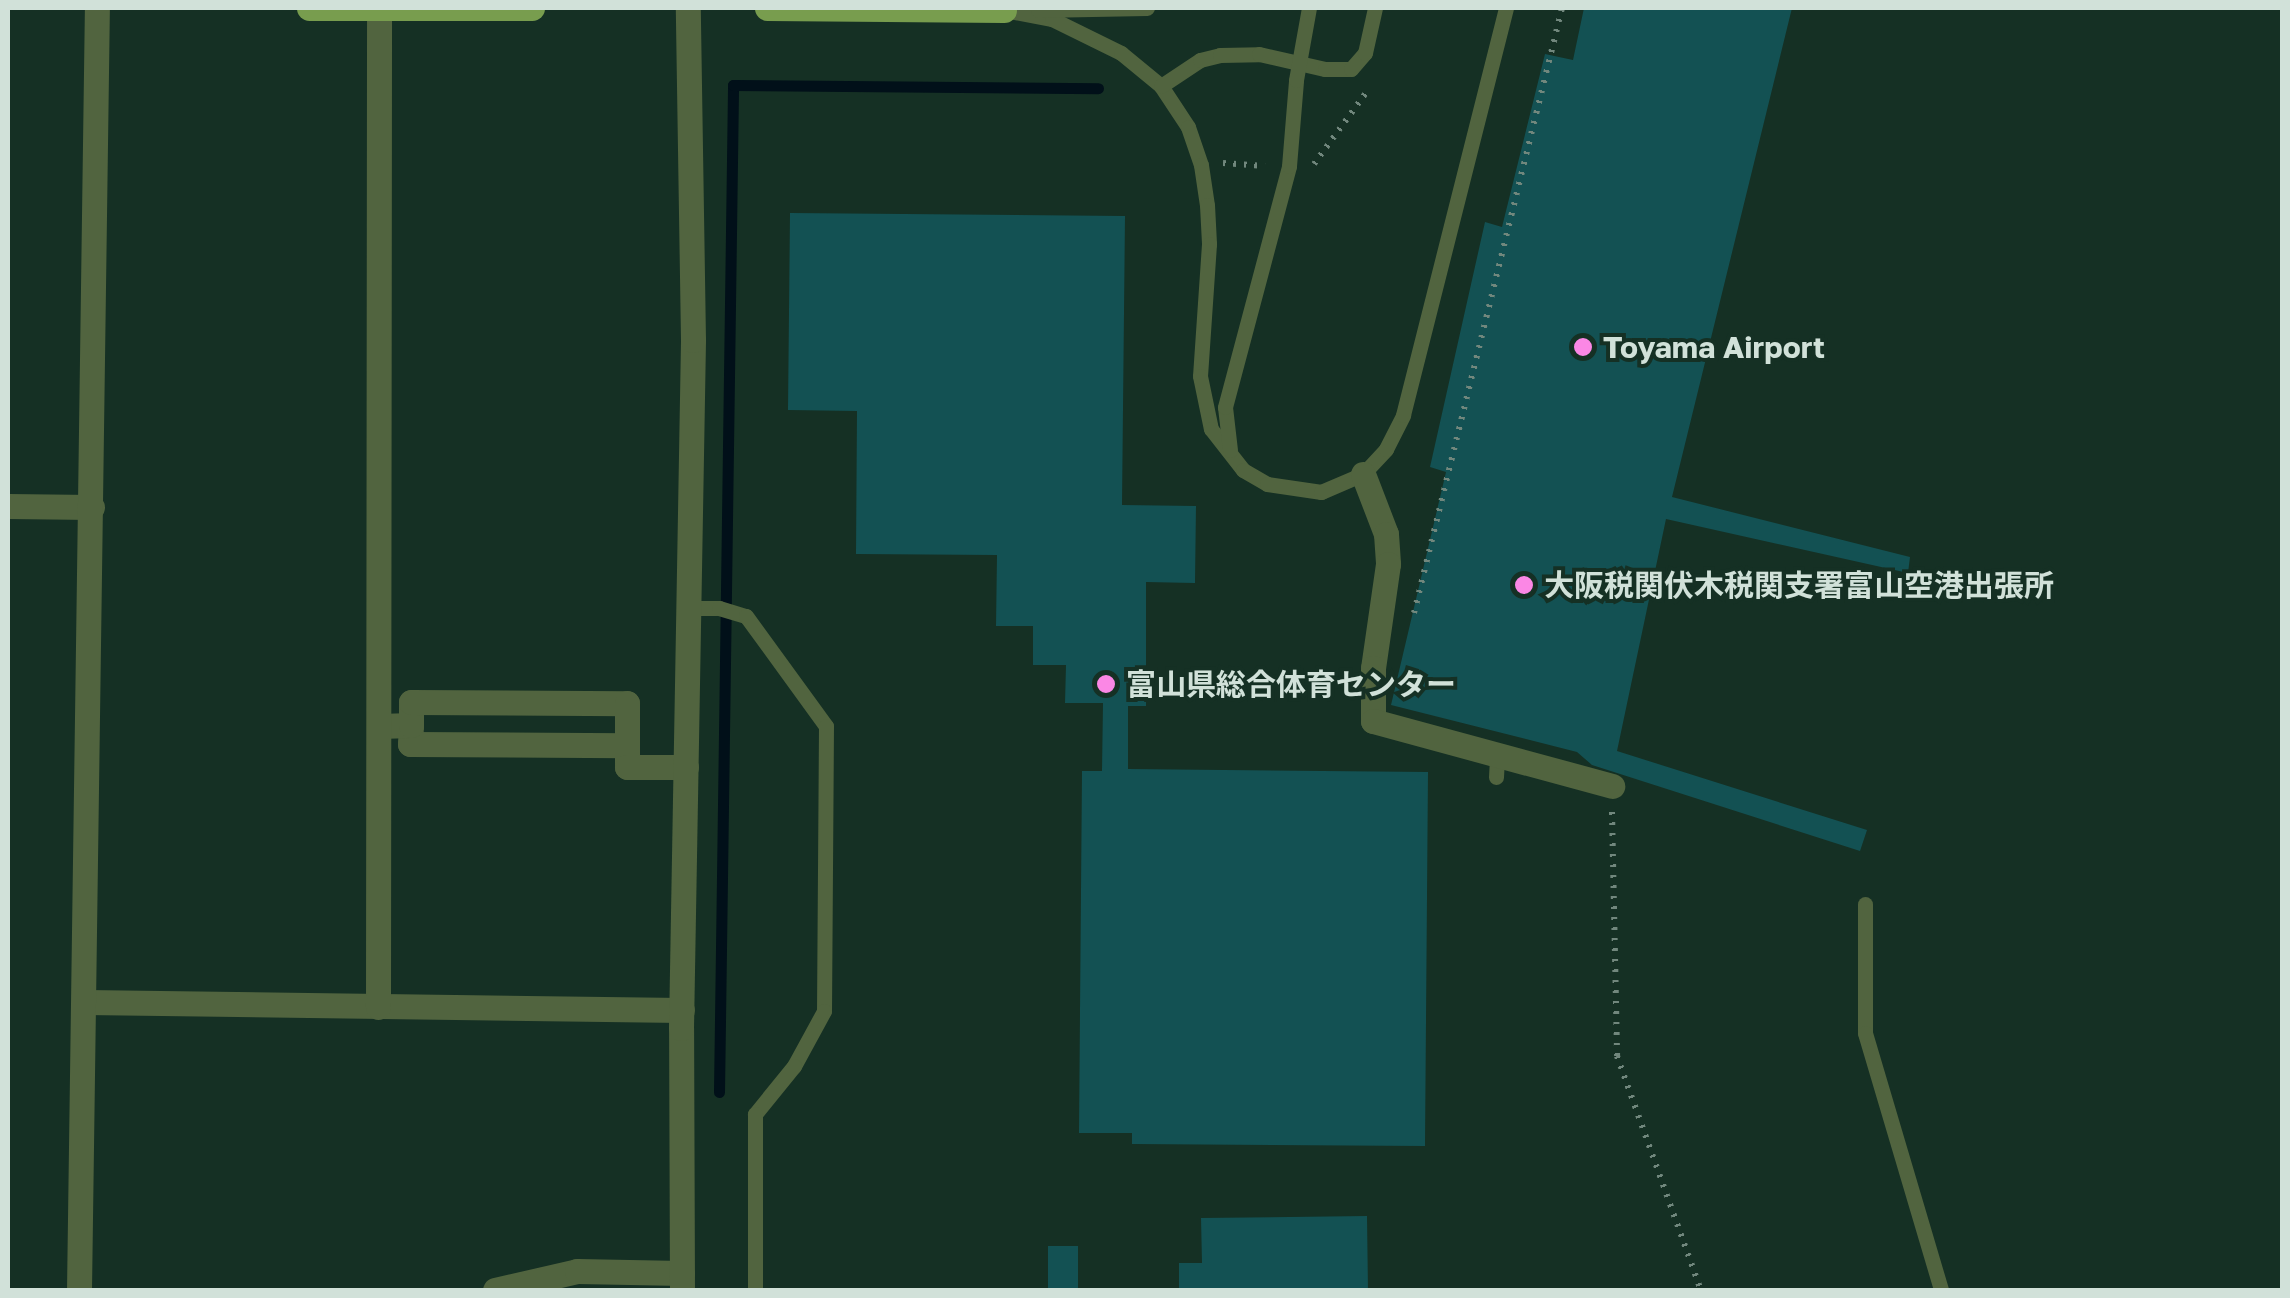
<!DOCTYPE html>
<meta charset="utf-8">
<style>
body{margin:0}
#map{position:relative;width:2290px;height:1298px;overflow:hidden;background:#153024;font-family:"Golos Text","Noto Sans JP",sans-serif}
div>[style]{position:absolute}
.stream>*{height:11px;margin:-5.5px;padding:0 5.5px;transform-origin:5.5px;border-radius:5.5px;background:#011019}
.building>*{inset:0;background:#135153;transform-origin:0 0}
.path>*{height:6px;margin-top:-3px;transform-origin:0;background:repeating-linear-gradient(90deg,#71877d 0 2.5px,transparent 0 10.5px)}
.service>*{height:15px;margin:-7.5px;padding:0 7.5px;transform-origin:7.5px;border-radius:7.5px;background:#51643f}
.minor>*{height:25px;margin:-12.5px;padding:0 12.5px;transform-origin:12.5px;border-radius:12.5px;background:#51643f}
.tertiary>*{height:25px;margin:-12.5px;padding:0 12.5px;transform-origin:12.5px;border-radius:12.5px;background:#51643f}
.primary>*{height:25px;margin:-12.5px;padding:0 12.5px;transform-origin:12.5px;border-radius:12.5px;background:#789d4e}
.dots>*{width:28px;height:28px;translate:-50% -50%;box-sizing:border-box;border:5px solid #153024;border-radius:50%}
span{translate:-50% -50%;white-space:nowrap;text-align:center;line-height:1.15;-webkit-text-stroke:8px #153024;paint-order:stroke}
.poi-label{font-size:30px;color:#d1e1d9;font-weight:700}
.left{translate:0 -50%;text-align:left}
.frame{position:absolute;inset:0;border:10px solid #d1e1d9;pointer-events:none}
</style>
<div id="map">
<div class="stream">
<i style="left:719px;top:1092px;width:1007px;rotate:-89.2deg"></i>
<i style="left:733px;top:85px;width:365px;rotate:0.5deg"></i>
</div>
<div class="building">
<i style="clip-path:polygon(1584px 8px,1792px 8px,1672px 497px,1910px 557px,1908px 573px,1666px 519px,1617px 751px,1867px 830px,1860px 851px,1592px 765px,1577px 752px,1391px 705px,1446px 472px,1430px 467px,1485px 222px,1502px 227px,1545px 54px,1573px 60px)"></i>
<i style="clip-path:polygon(790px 213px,1125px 216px,1122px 505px,1196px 506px,1195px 583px,1146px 582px,1146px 706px,1128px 706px,1128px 769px,1428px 772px,1425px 1146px,1132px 1144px,1132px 1133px,1079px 1133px,1082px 771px,1102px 771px,1103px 703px,1065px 703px,1066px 665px,1033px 665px,1033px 626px,996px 626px,997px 555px,856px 554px,857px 411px,788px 410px)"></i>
<i style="clip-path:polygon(1367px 1216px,1368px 1290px,1179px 1290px,1179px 1263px,1202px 1263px,1201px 1218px)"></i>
<i style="left:1048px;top:1246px;width:30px;height:44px"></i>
</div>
<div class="path">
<i style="left:1223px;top:163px;width:42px;rotate:4.1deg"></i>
<i style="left:1314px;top:164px;width:92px;rotate:-53.9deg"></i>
<i style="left:1414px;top:613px;width:623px;rotate:-76.25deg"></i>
<i style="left:1612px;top:812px;width:244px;rotate:88.8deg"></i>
<i style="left:1617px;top:1056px;width:249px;rotate:70.3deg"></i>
</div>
<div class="service">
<i style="left:1004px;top:10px;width:49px;rotate:10.6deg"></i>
<i style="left:1052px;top:19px;width:77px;rotate:26.2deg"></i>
<i style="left:1121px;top:53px;width:52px;rotate:39.5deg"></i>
<i style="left:1161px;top:86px;width:49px;rotate:56.6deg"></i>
<i style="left:1188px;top:127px;width:40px;rotate:71.1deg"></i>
<i style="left:1201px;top:165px;width:40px;rotate:81.5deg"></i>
<i style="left:1207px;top:205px;width:39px;rotate:87deg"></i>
<i style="left:1209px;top:244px;width:132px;rotate:93.9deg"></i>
<i style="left:1200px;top:376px;width:54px;rotate:78.3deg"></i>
<i style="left:1211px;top:429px;width:52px;rotate:52deg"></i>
<i style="left:1243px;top:470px;width:28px;rotate:30deg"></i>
<i style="left:1267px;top:484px;width:55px;rotate:8.4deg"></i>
<i style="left:1321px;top:492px;width:46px;rotate:-23.2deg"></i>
<i style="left:1363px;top:474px;width:34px;rotate:-47deg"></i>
<i style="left:1386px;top:449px;width:38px;rotate:-63deg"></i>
<i style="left:1403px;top:415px;width:420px;rotate:-75.8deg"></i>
<i style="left:1038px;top:10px;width:109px;rotate:-1.1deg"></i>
<i style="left:1161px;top:86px;width:47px;rotate:-33.7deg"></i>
<i style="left:1200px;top:60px;width:21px;rotate:-14deg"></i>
<i style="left:1220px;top:55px;width:39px;rotate:-1deg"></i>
<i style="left:1259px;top:54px;width:68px;rotate:12.8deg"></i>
<i style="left:1325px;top:69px;width:26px"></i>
<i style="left:1351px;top:69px;width:21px;rotate:-49deg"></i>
<i style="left:1365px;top:53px;width:46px;rotate:-77.5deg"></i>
<i style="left:1230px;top:450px;width:43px;rotate:-96.6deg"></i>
<i style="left:1225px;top:407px;width:249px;rotate:-75.1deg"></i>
<i style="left:1289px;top:166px;width:86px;rotate:-85.3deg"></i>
<i style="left:1296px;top:80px;width:73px;rotate:-79.8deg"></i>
<i style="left:688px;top:608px;width:31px"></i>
<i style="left:719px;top:608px;width:28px;rotate:17deg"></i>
<i style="left:746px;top:616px;width:136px;rotate:54deg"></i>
<i style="left:826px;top:726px;width:285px;rotate:90.4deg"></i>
<i style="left:824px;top:1011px;width:63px;rotate:118.6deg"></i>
<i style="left:794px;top:1066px;width:62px;rotate:129.1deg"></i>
<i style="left:755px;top:1114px;width:176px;rotate:90deg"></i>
<i style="left:1496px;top:777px;width:22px;rotate:-87deg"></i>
<i style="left:1865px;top:904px;width:129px;rotate:90deg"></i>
<i style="left:1865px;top:1033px;width:268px;rotate:73.5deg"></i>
</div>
<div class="minor">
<i style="left:1363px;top:474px;width:64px;rotate:69deg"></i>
<i style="left:1386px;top:534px;width:30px;rotate:86deg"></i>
<i style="left:1388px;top:564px;width:105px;rotate:98.2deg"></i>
<i style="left:1373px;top:668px;width:53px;rotate:90deg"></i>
<i style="left:1373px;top:721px;width:248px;rotate:15.2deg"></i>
<i style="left:8px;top:506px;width:84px;rotate:0.7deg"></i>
<i style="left:411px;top:725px;width:19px;rotate:93deg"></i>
<i style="left:410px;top:744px;width:217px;rotate:0.3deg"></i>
<i style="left:380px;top:726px;width:31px;rotate:-2deg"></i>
<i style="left:411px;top:725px;width:23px;rotate:-90deg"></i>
<i style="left:411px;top:702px;width:216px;rotate:0.3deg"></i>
<i style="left:627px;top:703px;width:64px;rotate:90deg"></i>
<i style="left:627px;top:767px;width:59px"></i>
<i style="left:85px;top:1002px;width:597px;rotate:0.77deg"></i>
<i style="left:378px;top:1007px;width:999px;rotate:-89.94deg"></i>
<i style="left:79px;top:1290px;width:1282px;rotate:-89.2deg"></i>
<i style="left:495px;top:1290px;width:84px;rotate:-13deg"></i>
<i style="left:577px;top:1271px;width:105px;rotate:1.1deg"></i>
</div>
<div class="tertiary">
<i style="left:682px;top:1290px;width:262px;rotate:-90.2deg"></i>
<i style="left:681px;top:1028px;width:688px;rotate:-89deg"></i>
<i style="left:693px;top:340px;width:332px;rotate:-90.9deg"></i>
</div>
<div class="primary">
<i style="left:309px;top:8px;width:223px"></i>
<i style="left:767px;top:8px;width:237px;rotate:0.5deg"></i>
</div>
<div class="dots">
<i style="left:1583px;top:347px;background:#fb87e5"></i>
<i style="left:1524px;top:585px;background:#fb87e5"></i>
<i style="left:1106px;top:684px;background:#fb87e5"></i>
</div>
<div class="poi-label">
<span class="left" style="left:1603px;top:347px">Toyama Airport</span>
<span class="left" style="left:1544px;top:585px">大阪税関伏木税関支署富山空港出張所</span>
<span class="left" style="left:1126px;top:684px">富山県総合体育センター</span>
</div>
<div class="frame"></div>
</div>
